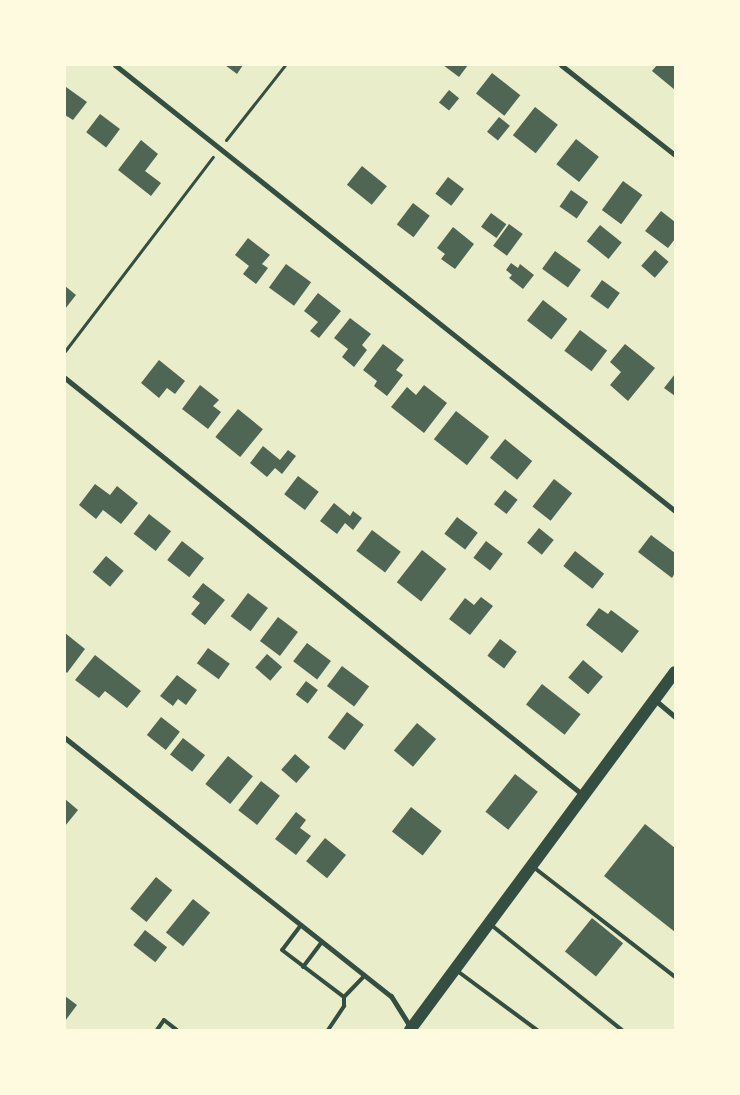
<!DOCTYPE html>
<style>
body{margin:0}
#map{position:relative;width:740px;height:1095px;overflow:hidden;background:#e9edc9;font-family:"Crimson Pro",serif}
div>[style]{position:absolute}
.building>*{inset:0;background:#4f6655;transform-origin:0 0}
.path>*{height:3px;margin:-1.5px;padding:0 1.5px;transform-origin:1.5px;border-radius:1.5px;background:#344e41}
.service>*{height:4px;margin:-2px;padding:0 2px;transform-origin:2px;border-radius:2px;background:#344e41}
.minor>*{height:5px;margin:-2.5px;padding:0 2.5px;transform-origin:2.5px;border-radius:2.5px;background:#344e41}
.primary>*{height:12px;margin:-6px;padding:0 6px;transform-origin:6px;border-radius:6px;background:#344e41}
span{translate:-50% -50%;white-space:nowrap;text-align:center;line-height:1.15;-webkit-text-stroke:5px #fefae0;paint-order:stroke}
.frame{position:absolute;inset:0;border:66px solid #fefae0;pointer-events:none}
</style>
<div id="map">
<div class="building">
<i style="clip-path:polygon(225px 65px,243px 65px,237px 74px)"></i>
<i style="clip-path:polygon(443px 65px,468px 65px,459px 77px)"></i>
<i style="clip-path:polygon(657px 65px,675px 65px,675px 90px,652px 71px)"></i>
<i style="left:492px;top:73px;width:36px;height:26px;rotate:38deg"></i>
<i style="clip-path:polygon(66px 87px,87px 102px,73px 120px,65px 115px)"></i>
<i style="left:449px;top:90px;width:13px;height:16px;rotate:39deg"></i>
<i style="left:535px;top:107px;width:29px;height:36px;rotate:38deg"></i>
<i style="left:100px;top:114px;width:25px;height:23px;rotate:37deg"></i>
<i style="left:499px;top:117px;width:14px;height:19px;rotate:39deg"></i>
<i style="left:576px;top:139px;width:29px;height:32px;rotate:38deg"></i>
<i style="clip-path:polygon(141px 140px,158px 154px,145px 171px,161px 183px,151px 196px,118px 170px)"></i>
<i style="left:362px;top:166px;width:32px;height:24px;rotate:39deg"></i>
<i style="left:448px;top:177px;width:20px;height:21px;rotate:37deg"></i>
<i style="left:623px;top:181px;width:24px;height:36px;rotate:36deg"></i>
<i style="left:571px;top:190px;width:21px;height:20px;rotate:35deg"></i>
<i style="left:413px;top:203px;width:21px;height:27px;rotate:37deg"></i>
<i style="clip-path:polygon(661px 211px,675px 222px,675px 239px,668px 248px,645px 231px)"></i>
<i style="left:491px;top:213px;width:19px;height:17px;rotate:36deg"></i>
<i style="left:509px;top:224px;width:17px;height:27px;rotate:36deg"></i>
<i style="left:600px;top:225px;width:28px;height:21px;rotate:39deg"></i>
<i style="clip-path:polygon(453px 227px,474px 244px,455px 269px,441px 259px,445px 254px,437px 248px)"></i>
<i style="clip-path:polygon(248px 238px,270px 255px,262px 264px,268px 268px,256px 284px,243px 274px,249px 266px,235px 255px)"></i>
<i style="left:655px;top:250px;width:18px;height:21px;rotate:41deg"></i>
<i style="left:555px;top:251px;width:32px;height:22px;rotate:36deg"></i>
<i style="clip-path:polygon(511px 263px,518px 268px,520px 264px,534px 275px,523px 289px,509px 278px,512px 275px,506px 270px)"></i>
<i style="left:286px;top:264px;width:31px;height:29px;rotate:36deg"></i>
<i style="left:602px;top:280px;width:22px;height:20px;rotate:36deg"></i>
<i style="clip-path:polygon(65px 286px,76px 295px,65px 309px)"></i>
<i style="clip-path:polygon(318px 293px,341px 311px,319px 338px,310px 331px,318px 322px,304px 311px)"></i>
<i style="left:543px;top:300px;width:31px;height:26px;rotate:38deg"></i>
<i style="clip-path:polygon(350px 318px,371px 334px,362px 345px,367px 350px,354px 367px,342px 357px,348px 349px,334px 338px)"></i>
<i style="left:580px;top:330px;width:34px;height:26px;rotate:37deg"></i>
<i style="clip-path:polygon(383px 344px,404px 360px,396px 370px,403px 375px,387px 396px,374px 386px,377px 381px,363px 370px)"></i>
<i style="clip-path:polygon(625px 344px,655px 368px,628px 401px,610px 385px,621px 372px,610px 362px)"></i>
<i style="clip-path:polygon(159px 360px,185px 381px,175px 394px,167px 388px,159px 398px,141px 383px)"></i>
<i style="clip-path:polygon(675px 374px,675px 396px,664px 388px)"></i>
<i style="clip-path:polygon(200px 385px,219px 400px,213px 406px,221px 412px,208px 429px,182px 409px)"></i>
<i style="clip-path:polygon(424px 385px,447px 403px,424px 433px,391px 407px,407px 387px,416px 395px)"></i>
<i style="left:238px;top:409px;width:32px;height:36px;rotate:39deg"></i>
<i style="left:456px;top:411px;width:42px;height:36px;rotate:38deg"></i>
<i style="left:505px;top:439px;width:35px;height:24px;rotate:39deg"></i>
<i style="clip-path:polygon(263px 446px,280px 460px,288px 450px,296px 456px,282px 474px,275px 468px,267px 477px,250px 463px)"></i>
<i style="left:298px;top:476px;width:26px;height:23px;rotate:37deg"></i>
<i style="left:554px;top:479px;width:23px;height:35px;rotate:38deg"></i>
<i style="clip-path:polygon(95px 484px,110px 495px,117px 486px,138px 503px,121px 524px,103px 510px,96px 519px,79px 505px)"></i>
<i style="left:505px;top:490px;width:16px;height:18px;rotate:38deg"></i>
<i style="clip-path:polygon(334px 503px,350px 516px,353px 511px,362px 518px,353px 530px,345px 523px,337px 534px,320px 521px)"></i>
<i style="left:149px;top:514px;width:28px;height:25px;rotate:38deg"></i>
<i style="left:457px;top:517px;width:26px;height:21px;rotate:37deg"></i>
<i style="left:539px;top:528px;width:19px;height:19px;rotate:39deg"></i>
<i style="left:372px;top:530px;width:36px;height:26px;rotate:37deg"></i>
<i style="clip-path:polygon(651px 535px,675px 553px,675px 573px,672px 578px,638px 552px)"></i>
<i style="left:182px;top:541px;width:28px;height:24px;rotate:38deg"></i>
<i style="left:486px;top:541px;width:21px;height:21px;rotate:37deg"></i>
<i style="left:422px;top:550px;width:31px;height:41px;rotate:38deg"></i>
<i style="left:575px;top:551px;width:37px;height:19px;rotate:38deg"></i>
<i style="left:106px;top:556px;width:23px;height:21px;rotate:40deg"></i>
<i style="clip-path:polygon(203px 583px,225px 600px,205px 625px,191px 614px,200px 603px,192px 597px)"></i>
<i style="left:248px;top:593px;width:25px;height:29px;rotate:37deg"></i>
<i style="clip-path:polygon(481px 597px,493px 606px,470px 635px,449px 619px,465px 598px,474px 605px)"></i>
<i style="clip-path:polygon(599px 608px,608px 614px,611px 610px,639px 631px,622px 653px,586px 625px)"></i>
<i style="left:278px;top:617px;width:25px;height:30px;rotate:37deg"></i>
<i style="clip-path:polygon(65px 633px,85px 649px,67px 673px,65px 671px)"></i>
<i style="left:500px;top:639px;width:21px;height:21px;rotate:37deg"></i>
<i style="left:307px;top:643px;width:30px;height:23px;rotate:37deg"></i>
<i style="left:208px;top:648px;width:27px;height:19px;rotate:36deg"></i>
<i style="left:267px;top:654px;width:20px;height:18px;rotate:41deg"></i>
<i style="clip-path:polygon(95px 655px,141px 691px,127px 708px,105px 691px,99px 698px,75px 680px)"></i>
<i style="left:583px;top:660px;width:26px;height:23px;rotate:40deg"></i>
<i style="left:342px;top:666px;width:34px;height:25px;rotate:37deg"></i>
<i style="clip-path:polygon(177px 675px,197px 690px,186px 705px,178px 699px,173px 706px,160px 696px)"></i>
<i style="left:306px;top:681px;width:15px;height:17px;rotate:37deg"></i>
<i style="left:542px;top:684px;width:49px;height:26px;rotate:38deg"></i>
<i style="left:347px;top:712px;width:21px;height:32px;rotate:37deg"></i>
<i style="left:161px;top:717px;width:24px;height:23px;rotate:38deg"></i>
<i style="left:417px;top:723px;width:25px;height:36px;rotate:40deg"></i>
<i style="left:183px;top:738px;width:28px;height:21px;rotate:38deg"></i>
<i style="left:295px;top:754px;width:20px;height:21px;rotate:41deg"></i>
<i style="left:228px;top:756px;width:32px;height:36px;rotate:39deg"></i>
<i style="left:515px;top:774px;width:29px;height:48px;rotate:38deg"></i>
<i style="left:261px;top:781px;width:24px;height:37px;rotate:38deg"></i>
<i style="clip-path:polygon(65px 799px,78px 810px,65px 826px)"></i>
<i style="left:411px;top:807px;width:39px;height:31px;rotate:38deg"></i>
<i style="clip-path:polygon(296px 812px,306px 820px,300px 828px,311px 836px,296px 855px,275px 839px)"></i>
<i style="clip-path:polygon(645px 824px,675px 848px,675px 932px,604px 876px)"></i>
<i style="left:325px;top:838px;width:27px;height:30px;rotate:39deg"></i>
<i style="left:156px;top:877px;width:21px;height:41px;rotate:39deg"></i>
<i style="left:193px;top:899px;width:22px;height:43px;rotate:39deg"></i>
<i style="left:592px;top:918px;width:40px;height:43px;rotate:39deg"></i>
<i style="left:145px;top:930px;width:28px;height:19px;rotate:38deg"></i>
<i style="clip-path:polygon(65px 996px,77px 1005px,65px 1021px)"></i>
</div>
<div class="path">
<i style="left:226px;top:140px;width:95px;rotate:-51.8deg"></i>
<i style="left:65px;top:351px;width:244px;rotate:-52.7deg"></i>
</div>
<div class="service">
<i style="left:532px;top:866px;width:181px;rotate:37.8deg"></i>
<i style="left:490px;top:924px;width:169px;rotate:38.8deg"></i>
<i style="left:301px;top:925px;width:31px;rotate:127deg"></i>
<i style="left:282px;top:950px;width:78px;rotate:37.2deg"></i>
<i style="left:344px;top:997px;width:30px;rotate:-46deg"></i>
<i style="left:303px;top:967px;width:31px;rotate:-53deg"></i>
<i style="left:456px;top:970px;width:101px;rotate:36.5deg"></i>
<i style="left:157px;top:1030px;width:12px;rotate:-55deg"></i>
<i style="left:164px;top:1020px;width:16px;rotate:38deg"></i>
<i style="left:328px;top:1030px;width:29px;rotate:-56deg"></i>
<i style="left:344px;top:1006px;width:9px;rotate:-90deg"></i>
</div>
<div class="minor">
<i style="left:115px;top:65px;width:716px;rotate:38.53deg"></i>
<i style="left:561px;top:65px;width:145px;rotate:38.3deg"></i>
<i style="left:65px;top:378px;width:665px;rotate:38.83deg"></i>
<i style="left:655px;top:700px;width:26px;rotate:40deg"></i>
<i style="left:65px;top:738px;width:416px;rotate:38.4deg"></i>
<i style="left:391px;top:996px;width:36px;rotate:58deg"></i>
</div>
<div class="primary">
<i style="left:410px;top:1030px;width:445px;rotate:-53.5deg"></i>
</div>
<div class="frame"></div>
</div>
